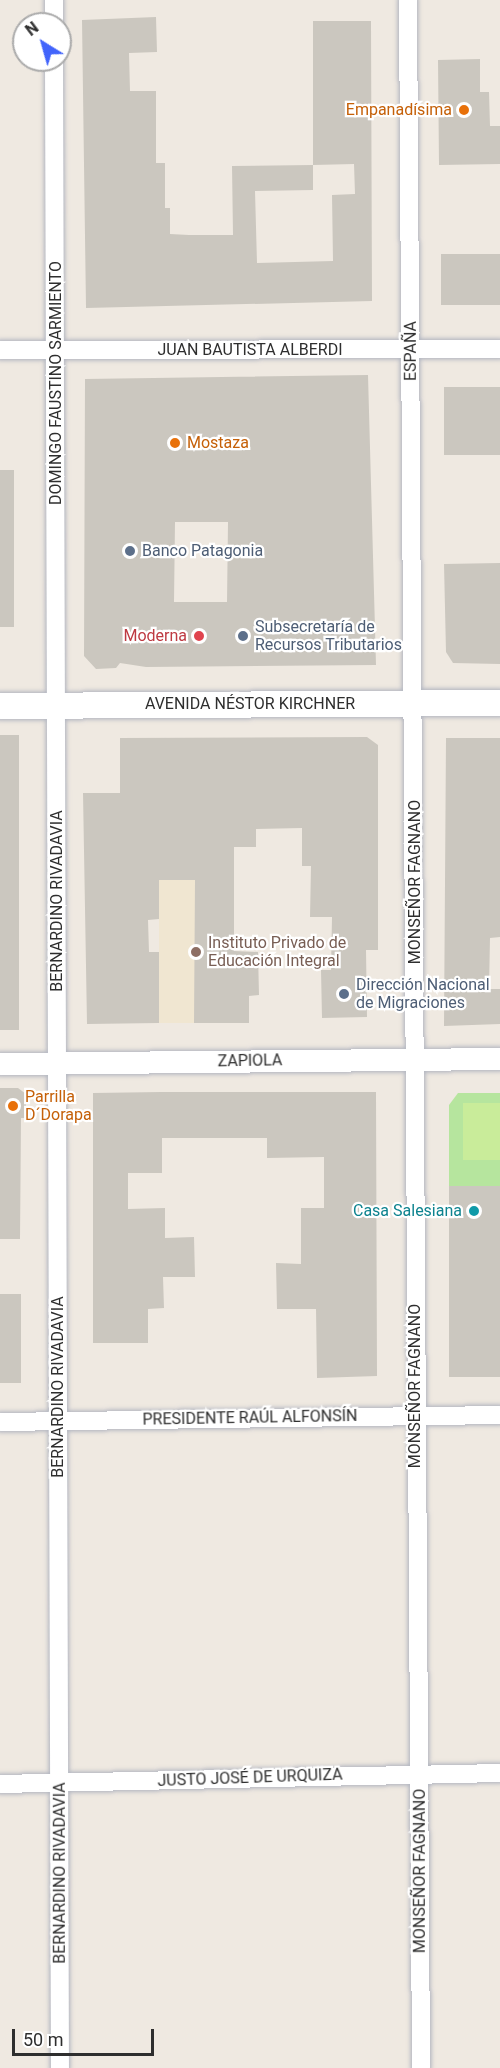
<!DOCTYPE html>
<meta charset="utf-8">
<style>
body{margin:0}
#map{position:relative;width:500px;height:2068px;overflow:hidden;background:#efe9e1;font-family:Roboto,sans-serif}
div>[style]{position:absolute}
.education>*{inset:0;background:#f0e6d1;transform-origin:0 0}
.green>*{inset:0;background:#b6e59e}
.pitch>*{inset:0;background:#c9ec9a;transform-origin:0 0}
.building>*{inset:0;background:#cbc7bf;transform-origin:0 0}
.roads{filter:drop-shadow(0 0 2px #b4b7c1) drop-shadow(0 0 2px #b4b7c1)}
.minor>*{height:18px;margin:-9px;padding:0 9px;transform-origin:9px;border-radius:9px;background:#fff}
.tertiary>*{height:22px;margin:-11px;padding:0 11px;transform-origin:11px;border-radius:11px;background:#fff}
.secondary>*{height:26px;margin:-13px;padding:0 13px;transform-origin:13px;border-radius:13px;background:#fff}
.dots>*{width:16px;height:16px;translate:-50% -50%;box-sizing:border-box;border:3px solid #fff;border-radius:50%}
span{translate:-50% -50%;white-space:nowrap;text-align:center;line-height:1.15;-webkit-text-stroke:4.5px #fff;paint-order:stroke}
.food-label{font-size:16px;color:#c56008}
.right{translate:-100% -50%;text-align:right}
.left{translate:0 -50%;text-align:left}
.street-label{font-size:16px;color:#2e2e2e}
.service-label{font-size:16px;color:#4e5e75}
.health-label{font-size:16px;color:#be3a42}
.education-label{font-size:16px;color:#785e54}
.culture-label{font-size:16px;color:#0d838f}
.north{position:absolute;left:12px;top:12px;width:60px;height:60px;box-sizing:border-box;background:#fff;border:2px solid #ababab;border-radius:50%;rotate:323deg;font-size:16px;font-weight:700;line-height:24px;text-align:center;color:#2e2e2e}
.north::after{content:'';display:block;margin:auto;width:21px;height:27px;background:#4264fb;clip-path:polygon(50% 0,100% 100%,50% 72%,0 100%)}
.scale{position:absolute;left:12px;top:2029px;width:142px;height:27px;box-sizing:border-box;border:3px solid #2e2e2e;border-top:0;padding-left:8px;font-size:18px;line-height:21px;white-space:nowrap;color:#2e2e2e;-webkit-text-stroke:4px #fff;paint-order:stroke}
</style>
<div id="map">
<div class="education">
<i style="left:159px;top:880px;width:75px;height:143px"></i>
</div>
<div class="green">
<i style="clip-path:polygon(458px 1093px,500px 1093px,500px 1186px,449px 1186px,449px 1105px)"></i>
</div>
<div class="pitch">
<i style="left:463px;top:1103px;width:37px;height:57px"></i>
</div>
<div class="building">
<i style="clip-path:polygon(evenodd,156px 17px,157px 52px,129px 53px,130px 91px,156px 91px,156px 163px,165px 163px,165px 208px,170px 208px,170px 234px,189px 235px,233px 235px,232px 166px,313px 165px,313px 21px,371px 21px,372px 301px,86px 308px,82px 20px,156px 17px,354px 164px,355px 194px,332px 195px,333px 261px,257px 263px,255px 191px,313px 190px,313px 165px,354px 164px)"></i>
<i style="clip-path:polygon(480px 59px,480px 92px,489px 92px,490px 126px,500px 126px,500px 164px,439px 165px,438px 60px)"></i>
<i style="left:500px;top:254px;width:51px;height:59px;rotate:90deg"></i>
<i style="clip-path:polygon(evenodd,368px 375px,376px 665px,146px 667px,120px 663px,116px 668px,96px 669px,84px 656px,85px 379px,368px 375px,175px 522px,228px 522px,227px 602px,174px 602px,175px 522px)"></i>
<i style="left:500px;top:387px;width:68px;height:56px;rotate:90deg"></i>
<i style="left:0;top:470px;width:14px;height:157px"></i>
<i style="clip-path:polygon(500px 563px,500px 664px,453px 663px,446px 652px,444px 564px)"></i>
<i style="left:0;top:735px;width:19px;height:295px"></i>
<i style="clip-path:polygon(367px 737px,378px 745px,378px 950px,366px 950px,367px 1017px,322px 1018px,321px 970px,331px 970px,332px 917px,310px 917px,311px 866px,302px 866px,302px 828px,256px 829px,256px 847px,234px 847px,234px 951px,258px 952px,259px 995px,249px 996px,249px 1023px,194px 1023px,195px 880px,159px 880px,159px 919px,148px 920px,149px 952px,159px 952px,159px 1023px,87px 1024px,83px 793px,120px 793px,120px 738px)"></i>
<i style="clip-path:polygon(446px 738px,500px 738px,500px 937px,490px 938px,489px 989px,500px 989px,500px 1024px,444px 1026px)"></i>
<i style="clip-path:polygon(0 1088px,18px 1088px,26px 1094px,26px 1118px,21px 1118px,20px 1239px,0 1239px)"></i>
<i style="clip-path:polygon(161px 1092px,376px 1092px,377px 1376px,317px 1378px,316px 1309px,277px 1309px,276px 1263px,301px 1264px,301px 1208px,324px 1208px,324px 1157px,267px 1158px,267px 1138px,162px 1138px,162px 1173px,128px 1173px,128px 1209px,165px 1208px,165px 1238px,194px 1237px,195px 1277px,163px 1277px,164px 1308px,148px 1309px,148px 1343px,93px 1343px,93px 1093px)"></i>
<i style="left:449px;top:1186px;width:51px;height:191px"></i>
<i style="left:0;top:1294px;width:21px;height:89px"></i>
</div>
<div class="roads">
<div class="minor">
<i style="left:54px;top:0;width:24px;rotate:90deg"></i>
<i style="left:408px;top:0;width:2068px;rotate:89.64deg"></i>
<i style="left:54px;top:60px;width:2008px;rotate:89.83deg"></i>
<i style="left:0;top:350px;width:500px;rotate:-0.11deg"></i>
<i style="left:0;top:1422px;width:500px;rotate:-0.8deg"></i>
<i style="left:0;top:1784px;width:500px;rotate:-1.26deg"></i>
</div>
<div class="tertiary">
<i style="left:0;top:1064px;width:500px;rotate:-0.57deg"></i>
</div>
<div class="secondary">
<i style="left:0;top:706px;width:500px;rotate:-0.34deg"></i>
</div>
</div>
<div class="dots">
<i style="left:464px;top:110px;background:#e8710a"></i>
<i style="left:175px;top:443px;background:#e8710a"></i>
<i style="left:130px;top:551px;background:#5c6f8a"></i>
<i style="left:199px;top:636px;background:#e0444e"></i>
<i style="left:243px;top:636px;background:#5c6f8a"></i>
<i style="left:196px;top:952px;background:#8d6e63"></i>
<i style="left:344px;top:994px;background:#5c6f8a"></i>
<i style="left:13px;top:1106px;background:#e8710a"></i>
<i style="left:474px;top:1211px;background:#0f9aa8"></i>
</div>
<div class="food-label">
<span class="right" style="left:452px;top:110px">Empanadísima</span>
<span class="left" style="left:187px;top:443px">Mostaza</span>
<span class="left" style="left:25px;top:1106px">Parrilla<br>D´Dorapa</span>
</div>
<div class="street-label">
<span style="left:250px;top:350px">JUAN BAUTISTA ALBERDI</span>
<span style="left:411px;top:351px;rotate:-90deg">ESPAÑA</span>
<span style="left:56px;top:383px;rotate:-90deg">DOMINGO FAUSTINO SARMIENTO</span>
<span style="left:250px;top:704px">AVENIDA NÉSTOR KIRCHNER</span>
<span style="left:415px;top:882px;rotate:-90deg">MONSEÑOR FAGNANO</span>
<span style="left:57px;top:901px;rotate:-90deg">BERNARDINO RIVADAVIA</span>
<span style="left:250px;top:1061px;rotate:-1deg">ZAPIOLA</span>
<span style="left:415px;top:1386px;rotate:-90deg">MONSEÑOR FAGNANO</span>
<span style="left:58px;top:1387px;rotate:-90deg">BERNARDINO RIVADAVIA</span>
<span style="left:250px;top:1418px;rotate:-1deg">PRESIDENTE RAÚL ALFONSÍN</span>
<span style="left:250px;top:1778px;rotate:-2deg">JUSTO JOSÉ DE URQUIZA</span>
<span style="left:420px;top:1871px;rotate:-90deg">MONSEÑOR FAGNANO</span>
<span style="left:60px;top:1873px;rotate:-90deg">BERNARDINO RIVADAVIA</span>
</div>
<div class="service-label">
<span class="left" style="left:142px;top:551px">Banco Patagonia</span>
<span class="left" style="left:255px;top:636px">Subsecretaría de<br>Recursos Tributarios</span>
<span class="left" style="left:356px;top:994px">Dirección Nacional<br>de Migraciones</span>
</div>
<div class="health-label">
<span class="right" style="left:187px;top:636px">Moderna</span>
</div>
<div class="education-label">
<span class="left" style="left:208px;top:952px">Instituto Privado de<br>Educación Integral</span>
</div>
<div class="culture-label">
<span class="right" style="left:462px;top:1211px">Casa Salesiana</span>
</div>
<div class="north">N</div>
<div class="scale">50 m</div>
</div>
